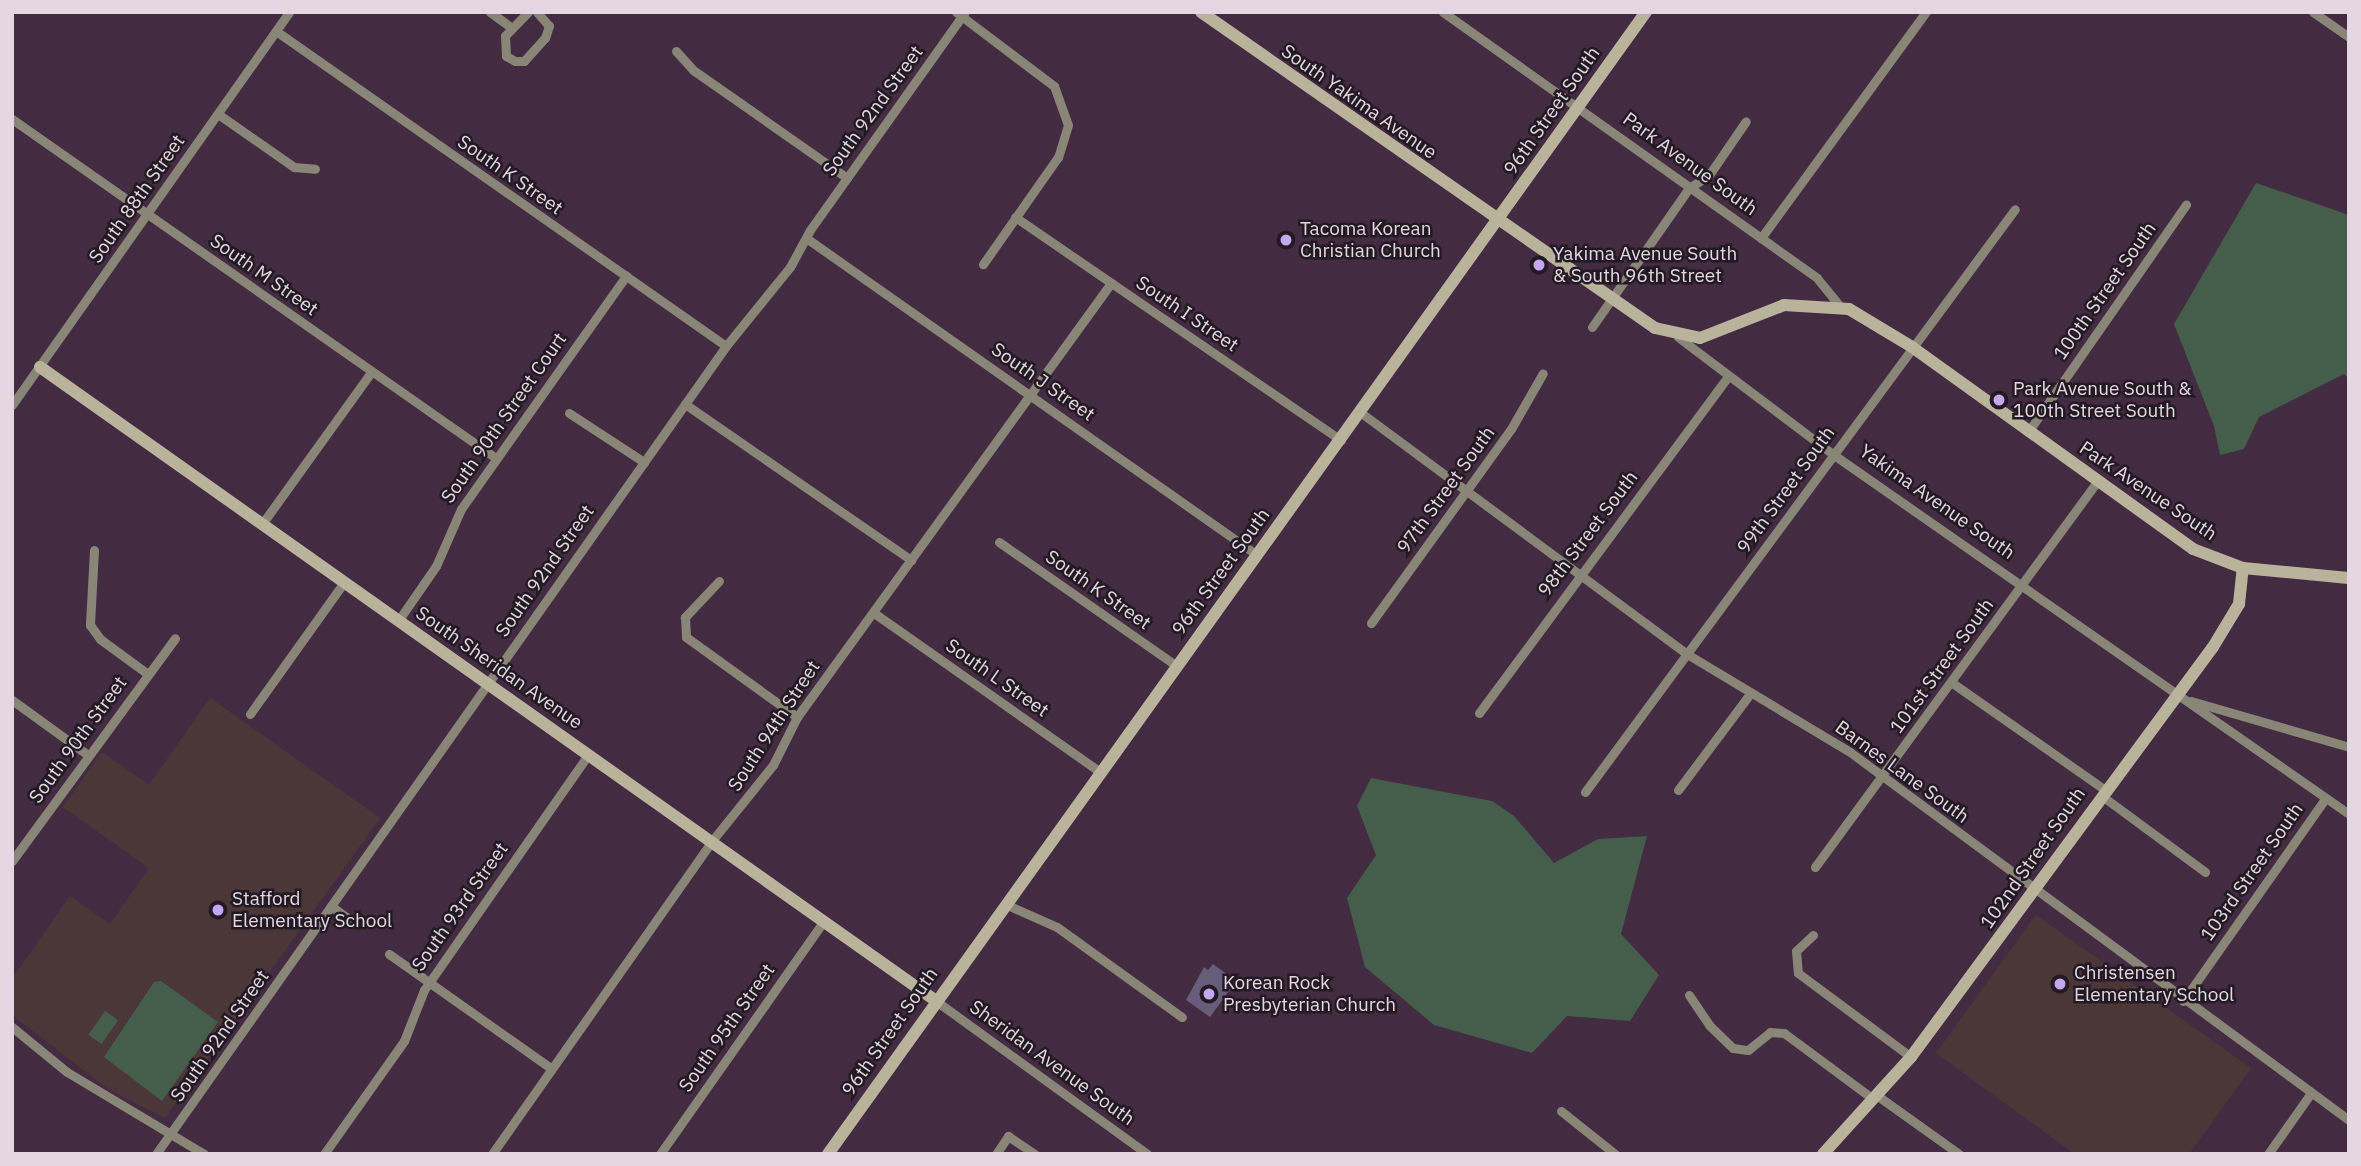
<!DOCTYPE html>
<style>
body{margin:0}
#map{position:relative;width:2361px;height:1166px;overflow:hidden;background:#432c42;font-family:"IBM Plex Sans",sans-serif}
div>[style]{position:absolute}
.education>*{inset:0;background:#4c3738}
.green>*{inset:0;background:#455d4b;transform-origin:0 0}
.building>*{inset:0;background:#685c7b}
.street>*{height:9px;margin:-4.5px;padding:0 4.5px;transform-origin:4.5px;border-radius:4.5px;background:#8a8677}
.secondary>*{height:12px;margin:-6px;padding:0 6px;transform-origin:6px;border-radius:6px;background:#bab39c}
.dots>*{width:19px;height:19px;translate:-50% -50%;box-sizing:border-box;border:4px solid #231923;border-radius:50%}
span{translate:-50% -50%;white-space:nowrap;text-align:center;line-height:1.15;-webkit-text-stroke:5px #231923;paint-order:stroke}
.street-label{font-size:19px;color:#e5d6e4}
.poi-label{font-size:19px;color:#e5d6e4}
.left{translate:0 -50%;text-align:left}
.frame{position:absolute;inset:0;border:14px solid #e5d6e4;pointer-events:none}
</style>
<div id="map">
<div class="education">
<i style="clip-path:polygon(210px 698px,380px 818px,165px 1118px,108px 1089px,12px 1015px,12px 979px,70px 896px,110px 924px,149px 868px,63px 807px,102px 752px,149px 785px)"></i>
<i style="clip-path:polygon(2036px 915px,2251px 1068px,2189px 1154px,2075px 1154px,1936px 1053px)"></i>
</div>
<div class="green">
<i style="clip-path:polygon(2256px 183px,2349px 215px,2349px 379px,2344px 374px,2259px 417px,2244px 449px,2220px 455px,2214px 426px,2174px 324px)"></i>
<i style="clip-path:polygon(1371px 778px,1492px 801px,1514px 816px,1554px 863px,1598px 839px,1647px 836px,1621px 934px,1659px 975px,1630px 1021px,1567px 1016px,1532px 1053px,1434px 1025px,1365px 967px,1347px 898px,1376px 855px,1357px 806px)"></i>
<i style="clip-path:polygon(161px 981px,218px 1022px,162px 1101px,104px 1057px,154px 982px)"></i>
<i style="left:105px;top:1011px;width:16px;height:29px;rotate:35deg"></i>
</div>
<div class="building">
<i style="clip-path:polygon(1213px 964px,1236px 981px,1210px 1017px,1186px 1000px,1204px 967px,1208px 970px)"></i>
</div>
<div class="street">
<i style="left:490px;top:12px;width:26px;rotate:36deg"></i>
<i style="left:528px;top:12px;width:33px;rotate:134deg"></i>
<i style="left:505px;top:36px;width:20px;rotate:87deg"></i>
<i style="left:506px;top:56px;width:10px;rotate:29deg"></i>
<i style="left:515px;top:61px;width:9px"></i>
<i style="left:524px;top:61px;width:31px;rotate:-48deg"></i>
<i style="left:545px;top:38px;width:13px;rotate:-72deg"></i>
<i style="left:549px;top:26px;width:18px;rotate:-131deg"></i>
<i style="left:956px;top:12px;width:123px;rotate:37.1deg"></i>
<i style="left:1054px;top:86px;width:41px;rotate:70.3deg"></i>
<i style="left:1068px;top:125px;width:34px;rotate:107deg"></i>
<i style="left:1058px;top:157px;width:131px;rotate:125deg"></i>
<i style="left:1443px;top:12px;width:459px;rotate:35.4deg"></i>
<i style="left:1817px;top:278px;width:35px;rotate:51deg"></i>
<i style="left:2313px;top:12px;width:44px;rotate:34.8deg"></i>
<i style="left:276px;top:31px;width:549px;rotate:34.99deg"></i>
<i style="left:676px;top:51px;width:25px;rotate:48deg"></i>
<i style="left:693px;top:70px;width:188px;rotate:35deg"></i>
<i style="left:218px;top:114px;width:93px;rotate:34.9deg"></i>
<i style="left:294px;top:167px;width:21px;rotate:5deg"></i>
<i style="left:12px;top:119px;width:591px;rotate:35.01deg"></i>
<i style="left:1015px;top:217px;width:395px;rotate:34.4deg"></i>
<i style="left:1761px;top:238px;width:280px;rotate:-53.9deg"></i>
<i style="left:809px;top:240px;width:548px;rotate:35.11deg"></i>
<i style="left:1592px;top:327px;width:169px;rotate:-55.1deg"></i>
<i style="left:1689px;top:188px;width:24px;rotate:-33deg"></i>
<i style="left:1709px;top:175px;width:65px;rotate:-55.6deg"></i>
<i style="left:1678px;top:337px;width:196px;rotate:37.1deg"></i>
<i style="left:1834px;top:455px;width:628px;rotate:34.88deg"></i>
<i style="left:685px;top:404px;width:275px;rotate:34.6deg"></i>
<i style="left:12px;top:405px;width:481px;rotate:-54.8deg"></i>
<i style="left:1360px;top:412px;width:407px;rotate:36.5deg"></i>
<i style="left:1687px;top:654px;width:190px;rotate:31deg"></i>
<i style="left:1850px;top:752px;width:620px;rotate:36.41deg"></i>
<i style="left:569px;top:413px;width:90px;rotate:33.2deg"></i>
<i style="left:2028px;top:432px;width:277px;rotate:-55.2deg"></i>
<i style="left:262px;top:524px;width:188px;rotate:-54.3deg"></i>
<i style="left:999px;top:542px;width:217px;rotate:34.9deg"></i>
<i style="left:94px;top:550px;width:75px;rotate:93.1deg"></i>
<i style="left:90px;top:625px;width:17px;rotate:54deg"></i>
<i style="left:100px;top:639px;width:59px;rotate:36.1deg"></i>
<i style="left:719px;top:581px;width:50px;rotate:133.4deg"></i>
<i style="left:685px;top:617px;width:20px;rotate:87deg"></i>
<i style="left:686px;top:637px;width:137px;rotate:35.8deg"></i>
<i style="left:874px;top:613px;width:276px;rotate:35.1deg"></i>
<i style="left:398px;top:621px;width:67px;rotate:-55.4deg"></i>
<i style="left:436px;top:566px;width:62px;rotate:-66.3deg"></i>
<i style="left:461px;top:509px;width:286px;rotate:-54.7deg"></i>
<i style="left:1371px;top:623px;width:239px;rotate:-54.2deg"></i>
<i style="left:1511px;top:429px;width:64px;rotate:-60.3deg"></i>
<i style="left:1951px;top:682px;width:188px;rotate:35deg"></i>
<i style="left:12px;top:700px;width:94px;rotate:35.9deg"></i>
<i style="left:2191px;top:701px;width:165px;rotate:16.2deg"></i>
<i style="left:1479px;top:713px;width:417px;rotate:-53.5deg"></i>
<i style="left:250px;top:714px;width:162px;rotate:-54.5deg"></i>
<i style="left:1678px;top:790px;width:119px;rotate:-53.2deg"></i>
<i style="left:1585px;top:792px;width:724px;rotate:-53.59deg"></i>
<i style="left:2102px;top:796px;width:128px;rotate:36.4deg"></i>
<i style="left:12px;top:861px;width:276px;rotate:-53.8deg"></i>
<i style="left:1815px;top:867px;width:476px;rotate:-53.8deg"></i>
<i style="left:1005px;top:904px;width:57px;rotate:23.9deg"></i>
<i style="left:1057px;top:927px;width:154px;rotate:35.8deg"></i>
<i style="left:331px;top:906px;width:26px;rotate:36deg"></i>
<i style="left:1813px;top:935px;width:23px;rotate:137deg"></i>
<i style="left:1796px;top:951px;width:22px;rotate:85deg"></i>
<i style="left:1798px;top:973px;width:141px;rotate:36.6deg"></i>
<i style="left:389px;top:954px;width:199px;rotate:35.2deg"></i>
<i style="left:1689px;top:995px;width:36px;rotate:56deg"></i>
<i style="left:1709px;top:1025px;width:33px;rotate:44deg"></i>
<i style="left:1733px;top:1048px;width:15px;rotate:8deg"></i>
<i style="left:1748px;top:1050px;width:28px;rotate:-39deg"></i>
<i style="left:1770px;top:1032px;width:14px;rotate:4deg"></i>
<i style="left:1784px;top:1033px;width:109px;rotate:36.5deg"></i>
<i style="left:936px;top:1001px;width:261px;rotate:35.9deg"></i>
<i style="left:2183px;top:1001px;width:247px;rotate:-54.9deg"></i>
<i style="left:12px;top:1027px;width:71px;rotate:39.3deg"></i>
<i style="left:67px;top:1072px;width:160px;rotate:30.9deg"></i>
<i style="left:1875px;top:1094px;width:103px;rotate:35.5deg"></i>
<i style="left:1561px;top:1111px;width:69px;rotate:38.5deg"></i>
<i style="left:156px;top:1154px;width:989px;rotate:-54.8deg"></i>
<i style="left:726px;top:346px;width:102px;rotate:-51deg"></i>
<i style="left:790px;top:267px;width:42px;rotate:-61.6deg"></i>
<i style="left:810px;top:230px;width:267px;rotate:-54.6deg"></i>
<i style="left:324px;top:1154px;width:138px;rotate:-54.7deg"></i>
<i style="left:404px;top:1041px;width:55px;rotate:-68.6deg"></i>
<i style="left:424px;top:990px;width:287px;rotate:-55.1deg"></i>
<i style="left:492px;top:1154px;width:381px;rotate:-54.9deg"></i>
<i style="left:711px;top:842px;width:99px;rotate:-51.2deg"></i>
<i style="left:773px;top:765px;width:54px;rotate:-63.4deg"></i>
<i style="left:797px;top:717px;width:536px;rotate:-54.11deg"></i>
<i style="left:660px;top:1154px;width:284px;rotate:-54.9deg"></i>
<i style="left:996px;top:1154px;width:22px;rotate:-56deg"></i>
<i style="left:1008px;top:1136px;width:32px;rotate:34deg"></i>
<i style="left:2268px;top:1154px;width:75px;rotate:-54.8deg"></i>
</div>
<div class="secondary">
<i style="left:1201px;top:12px;width:553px;rotate:34.84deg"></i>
<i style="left:1655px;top:328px;width:46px;rotate:12.5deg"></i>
<i style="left:1700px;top:338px;width:90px;rotate:-21.4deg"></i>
<i style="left:1784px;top:305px;width:65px;rotate:3.5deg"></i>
<i style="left:1849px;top:309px;width:74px;rotate:31.1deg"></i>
<i style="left:1912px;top:347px;width:346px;rotate:35.7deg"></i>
<i style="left:2193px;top:549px;width:53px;rotate:20.8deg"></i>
<i style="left:2243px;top:568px;width:106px;rotate:5.4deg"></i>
<i style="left:40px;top:367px;width:1098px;rotate:35.28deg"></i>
<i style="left:828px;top:1154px;width:1405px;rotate:-54.39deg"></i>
<i style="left:1823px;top:1154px;width:131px;rotate:-47.8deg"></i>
<i style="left:1911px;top:1057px;width:509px;rotate:-53.63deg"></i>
<i style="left:2213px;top:647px;width:50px;rotate:-58.8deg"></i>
<i style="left:2239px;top:604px;width:36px;rotate:-84deg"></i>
</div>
<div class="dots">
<i style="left:1286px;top:240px;background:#c4a7f1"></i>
<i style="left:1539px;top:265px;background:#c4a7f1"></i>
<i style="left:1999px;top:400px;background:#c4a7f1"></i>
<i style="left:218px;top:910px;background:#c4a7f1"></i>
<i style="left:2060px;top:984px;background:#c4a7f1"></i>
<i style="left:1209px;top:994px;background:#c4a7f1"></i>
</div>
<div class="street-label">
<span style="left:1359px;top:102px;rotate:35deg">South Yakima Avenue</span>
<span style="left:873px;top:111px;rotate:-54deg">South 92nd Street</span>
<span style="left:1552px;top:111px;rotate:-55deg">96th Street South</span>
<span style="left:1690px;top:164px;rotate:36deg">Park Avenue South</span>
<span style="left:510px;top:175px;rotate:35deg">South K Street</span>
<span style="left:137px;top:199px;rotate:-55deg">South 88th Street</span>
<span style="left:264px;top:275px;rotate:35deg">South M Street</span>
<span style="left:2105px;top:291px;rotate:-55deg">100th Street South</span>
<span style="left:1187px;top:314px;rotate:34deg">South I Street</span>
<span style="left:1043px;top:382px;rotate:35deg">South J Street</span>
<span style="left:504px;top:418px;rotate:-55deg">South 90th Street Court</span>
<span style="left:1446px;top:490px;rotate:-54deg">97th Street South</span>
<span style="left:1786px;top:490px;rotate:-54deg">99th Street South</span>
<span style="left:2148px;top:491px;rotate:34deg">Park Avenue South</span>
<span style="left:1937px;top:502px;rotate:35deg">Yakima Avenue South</span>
<span style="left:1588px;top:534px;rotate:-53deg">98th Street South</span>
<span style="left:545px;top:571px;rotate:-55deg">South 92nd Street</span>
<span style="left:1221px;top:572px;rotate:-54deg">96th Street South</span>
<span style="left:1098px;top:590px;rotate:35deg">South K Street</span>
<span style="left:1942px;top:666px;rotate:-54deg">101st Street South</span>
<span style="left:499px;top:668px;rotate:35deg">South Sheridan Avenue</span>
<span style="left:997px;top:678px;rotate:35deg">South L Street</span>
<span style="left:774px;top:726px;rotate:-57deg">South 94th Street</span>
<span style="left:78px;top:740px;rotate:-54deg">South 90th Street</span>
<span style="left:1902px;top:772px;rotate:36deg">Barnes Lane South</span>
<span style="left:2033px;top:858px;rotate:-55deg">102nd Street South</span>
<span style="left:2252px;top:872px;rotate:-55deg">103rd Street South</span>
<span style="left:460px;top:907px;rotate:-55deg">South 93rd Street</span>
<span style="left:727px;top:1028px;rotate:-55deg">South 95th Street</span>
<span style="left:890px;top:1032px;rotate:-55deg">96th Street South</span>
<span style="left:220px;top:1036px;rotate:-55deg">South 92nd Street</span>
<span style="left:1052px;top:1063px;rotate:36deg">Sheridan Avenue South</span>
</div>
<div class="poi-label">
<span class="left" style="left:1300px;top:240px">Tacoma Korean<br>Christian Church</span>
<span class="left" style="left:1553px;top:265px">Yakima Avenue South<br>&amp; South 96th Street</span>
<span class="left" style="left:2013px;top:400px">Park Avenue South &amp;<br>100th Street South</span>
<span class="left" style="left:232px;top:910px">Stafford<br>Elementary School</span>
<span class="left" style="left:2074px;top:984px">Christensen<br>Elementary School</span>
<span class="left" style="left:1223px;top:994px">Korean Rock<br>Presbyterian Church</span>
</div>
<div class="frame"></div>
</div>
